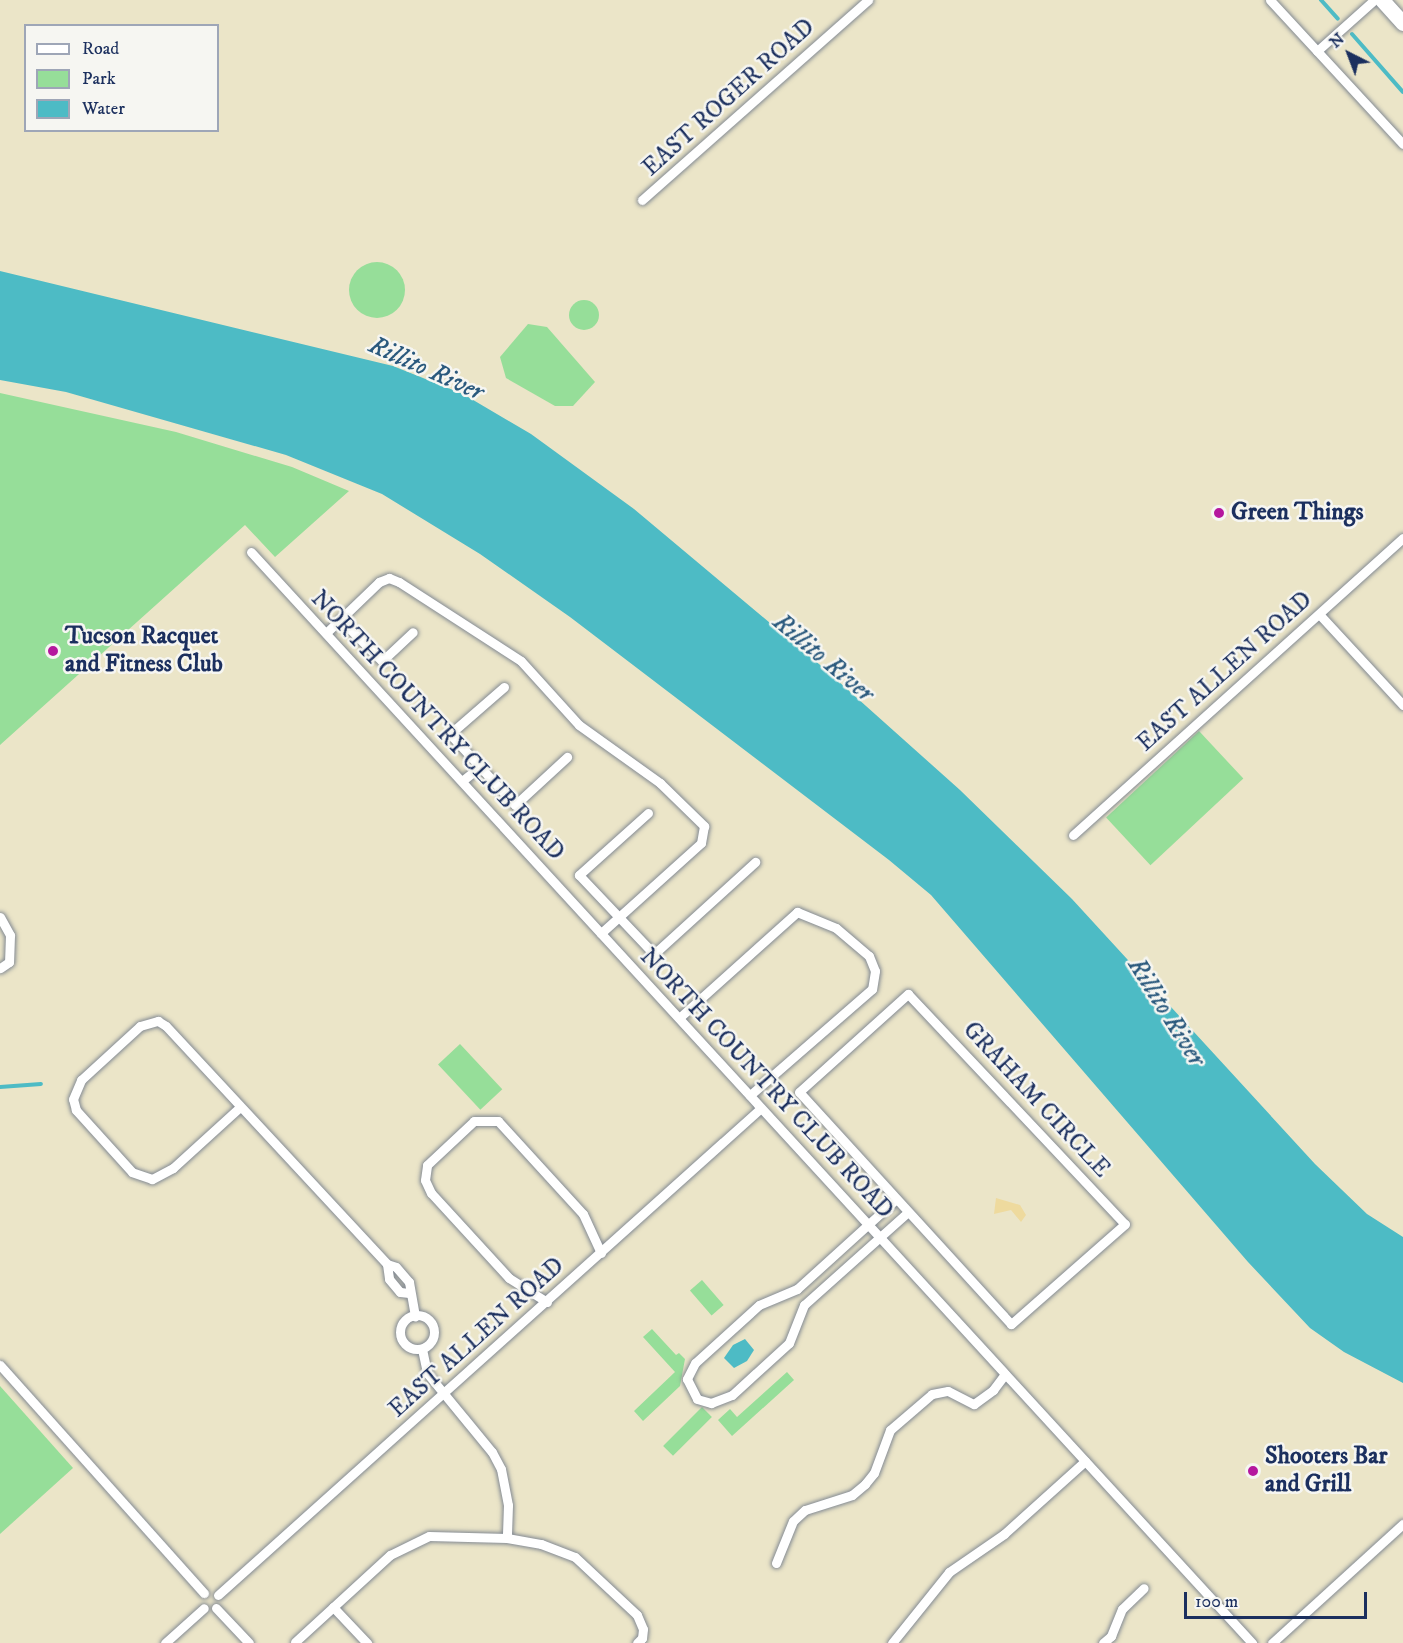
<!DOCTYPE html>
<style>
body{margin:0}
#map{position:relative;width:1403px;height:1643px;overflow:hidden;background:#ebe5c8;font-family:"IM FELL DW Pica",serif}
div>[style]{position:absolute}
.green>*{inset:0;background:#96de99;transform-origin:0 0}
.round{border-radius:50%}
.sand>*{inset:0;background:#eeda9e}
.water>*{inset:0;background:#4dbbc5}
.stream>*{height:4px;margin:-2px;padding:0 2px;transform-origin:2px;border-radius:2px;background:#4dbbc5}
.roads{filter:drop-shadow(0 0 2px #838a93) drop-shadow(0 0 2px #838a93)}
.minor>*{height:9px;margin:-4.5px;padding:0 4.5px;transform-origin:4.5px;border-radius:4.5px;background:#fff}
.minor>.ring{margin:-4.5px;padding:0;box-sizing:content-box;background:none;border:9px solid #fff;border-radius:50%}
.primary>*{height:15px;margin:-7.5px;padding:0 7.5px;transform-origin:7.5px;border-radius:7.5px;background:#fff}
.dots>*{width:16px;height:16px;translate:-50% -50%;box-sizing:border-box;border:3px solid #f6f6f2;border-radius:50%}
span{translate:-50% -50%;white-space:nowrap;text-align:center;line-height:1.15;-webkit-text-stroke:5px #f6f6f2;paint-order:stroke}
.street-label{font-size:24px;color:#1b2f5e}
.poi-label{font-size:24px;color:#1b2f5e;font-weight:700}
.left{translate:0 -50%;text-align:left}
.water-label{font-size:26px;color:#2a597d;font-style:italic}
.legend{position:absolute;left:24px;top:24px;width:195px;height:108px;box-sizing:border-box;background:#f6f6f2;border:2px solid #9ea6b7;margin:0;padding:8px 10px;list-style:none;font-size:18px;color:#1b2f5e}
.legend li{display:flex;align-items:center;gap:12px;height:30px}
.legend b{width:30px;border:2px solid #9ea6b7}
.north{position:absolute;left:1319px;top:24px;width:60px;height:60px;-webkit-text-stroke:4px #f6f6f2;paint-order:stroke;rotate:318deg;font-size:16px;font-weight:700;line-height:24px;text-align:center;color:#1b2f5e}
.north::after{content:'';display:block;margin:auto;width:21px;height:27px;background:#1b2f5e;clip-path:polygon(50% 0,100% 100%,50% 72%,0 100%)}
.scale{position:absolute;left:1184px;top:1592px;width:183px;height:27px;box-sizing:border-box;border:3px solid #1b2f5e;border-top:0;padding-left:8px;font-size:18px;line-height:21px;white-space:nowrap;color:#1b2f5e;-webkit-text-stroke:4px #f6f6f2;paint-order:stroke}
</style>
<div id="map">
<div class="green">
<i class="round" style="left:349px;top:262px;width:56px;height:56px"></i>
<i class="round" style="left:569px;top:300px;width:30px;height:30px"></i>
<i style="clip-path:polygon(528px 324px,547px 327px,595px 382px,573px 406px,555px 406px,506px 378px,500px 357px)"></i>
<i style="clip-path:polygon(0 393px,176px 432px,292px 467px,349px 491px,275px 557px,245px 525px,0 745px)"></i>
<i style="left:1199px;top:731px;width:65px;height:127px;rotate:47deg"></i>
<i style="left:460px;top:1044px;width:62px;height:30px;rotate:47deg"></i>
<i style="left:702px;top:1280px;width:33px;height:16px;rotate:49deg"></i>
<i style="clip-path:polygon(652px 1329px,676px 1355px,679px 1353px,685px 1359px,680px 1386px,643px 1421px,634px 1411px,675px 1372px,643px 1337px)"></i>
<i style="clip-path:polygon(787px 1372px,794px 1380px,732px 1436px,718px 1420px,730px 1409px,737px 1417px)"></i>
<i style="clip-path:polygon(0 1386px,73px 1468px,0 1534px)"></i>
<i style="left:702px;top:1407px;width:14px;height:55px;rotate:45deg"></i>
</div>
<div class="sand">
<i style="clip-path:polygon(996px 1198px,1020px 1205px,1026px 1215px,1021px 1222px,1011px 1210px,994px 1214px)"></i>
</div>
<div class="water">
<i style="clip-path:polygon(0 271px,393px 366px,463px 394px,531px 434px,634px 509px,819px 664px,960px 790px,1072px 899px,1315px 1164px,1367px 1214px,1403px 1237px,1403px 1383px,1344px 1352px,1310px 1328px,1248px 1262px,931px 895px,889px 860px,570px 617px,480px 554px,382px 494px,286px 455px,66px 392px,0 380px)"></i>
<i style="clip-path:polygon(745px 1339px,754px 1350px,747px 1361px,734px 1368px,724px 1358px,733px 1345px)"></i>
</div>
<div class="stream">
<i style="left:1321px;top:0;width:25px;rotate:48deg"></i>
<i style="left:1352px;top:34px;width:77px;rotate:48.7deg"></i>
<i style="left:0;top:1087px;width:41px;rotate:-4.2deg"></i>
</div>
<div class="roads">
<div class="minor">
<i style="left:1270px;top:0;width:196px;rotate:47.3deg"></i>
<i style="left:1317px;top:51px;width:76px;rotate:-41.8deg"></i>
<i style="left:642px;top:200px;width:302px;rotate:-41.5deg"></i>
<i style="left:251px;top:552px;width:1481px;rotate:47.46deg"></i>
<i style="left:1319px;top:614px;width:124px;rotate:47.3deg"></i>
<i style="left:340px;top:619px;width:59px;rotate:45deg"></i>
<i style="left:382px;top:661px;width:42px;rotate:-43.1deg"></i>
<i style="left:326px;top:633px;width:74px;rotate:-43.9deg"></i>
<i style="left:379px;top:582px;width:11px;rotate:-22deg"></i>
<i style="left:389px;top:578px;width:11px;rotate:22deg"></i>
<i style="left:399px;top:582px;width:145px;rotate:32.9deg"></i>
<i style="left:521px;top:661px;width:86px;rotate:47.8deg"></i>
<i style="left:579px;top:725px;width:100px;rotate:35.6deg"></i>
<i style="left:660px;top:783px;width:62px;rotate:44.3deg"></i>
<i style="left:704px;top:826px;width:17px;rotate:100deg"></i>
<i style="left:701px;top:843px;width:135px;rotate:138deg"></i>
<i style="left:504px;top:687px;width:72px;rotate:139deg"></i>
<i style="left:450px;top:734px;width:96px;rotate:47.5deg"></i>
<i style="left:515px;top:805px;width:71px;rotate:-42.7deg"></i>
<i style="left:462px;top:781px;width:22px;rotate:-39deg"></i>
<i style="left:648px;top:813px;width:93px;rotate:138.1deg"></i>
<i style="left:579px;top:875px;width:109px;rotate:46.5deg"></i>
<i style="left:654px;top:954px;width:137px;rotate:-42.3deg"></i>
<i style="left:1073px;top:835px;width:444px;rotate:-42deg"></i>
<i style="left:0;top:917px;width:21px;rotate:61deg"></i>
<i style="left:10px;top:935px;width:27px;rotate:92deg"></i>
<i style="left:9px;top:962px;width:11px;rotate:146deg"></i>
<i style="left:908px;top:994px;width:316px;rotate:46.7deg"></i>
<i style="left:1125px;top:1224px;width:152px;rotate:138.7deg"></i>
<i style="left:1011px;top:1324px;width:314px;rotate:-132.4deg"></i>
<i style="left:799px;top:1092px;width:147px;rotate:-42deg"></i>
<i style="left:679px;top:1018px;width:159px;rotate:-41.9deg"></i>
<i style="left:797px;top:912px;width:42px;rotate:22.3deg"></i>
<i style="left:836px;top:928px;width:43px;rotate:40.3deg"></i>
<i style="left:869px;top:956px;width:16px;rotate:68deg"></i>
<i style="left:875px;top:971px;width:18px;rotate:99deg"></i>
<i style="left:872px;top:989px;width:162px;rotate:139deg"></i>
<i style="left:240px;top:1107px;width:91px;rotate:137.7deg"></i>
<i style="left:173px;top:1168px;width:24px;rotate:152deg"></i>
<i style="left:152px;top:1179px;width:21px;rotate:-161deg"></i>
<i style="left:132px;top:1172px;width:84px;rotate:-132.1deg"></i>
<i style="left:76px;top:1110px;width:11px;rotate:-105deg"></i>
<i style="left:73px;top:1099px;width:21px;rotate:-67deg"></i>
<i style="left:81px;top:1080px;width:80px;rotate:-42.5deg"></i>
<i style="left:140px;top:1026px;width:19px;rotate:-16deg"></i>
<i style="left:158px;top:1021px;width:9px;rotate:32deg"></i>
<i style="left:166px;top:1026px;width:325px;rotate:47.1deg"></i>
<i style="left:387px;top:1264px;width:9px;rotate:18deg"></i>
<i style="left:396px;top:1267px;width:20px;rotate:49deg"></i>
<i style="left:409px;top:1282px;width:35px;rotate:80deg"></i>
<i style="left:894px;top:1201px;width:131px;rotate:137.8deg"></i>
<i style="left:797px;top:1289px;width:41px;rotate:157.2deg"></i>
<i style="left:759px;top:1305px;width:86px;rotate:137.8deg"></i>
<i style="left:695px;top:1363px;width:18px;rotate:117deg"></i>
<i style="left:687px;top:1379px;width:22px;rotate:63deg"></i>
<i style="left:697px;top:1399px;width:15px;rotate:16deg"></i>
<i style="left:711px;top:1403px;width:22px;rotate:-21deg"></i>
<i style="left:732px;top:1395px;width:77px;rotate:-42.4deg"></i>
<i style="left:789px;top:1343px;width:41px;rotate:-68.5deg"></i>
<i style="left:804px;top:1305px;width:138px;rotate:-41.8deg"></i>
<i style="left:387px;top:1264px;width:15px;rotate:82deg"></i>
<i style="left:389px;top:1279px;width:17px;rotate:50deg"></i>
<i style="left:400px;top:1292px;width:9px;rotate:6deg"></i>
<i style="left:547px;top:1302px;width:45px;rotate:-147.7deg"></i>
<i style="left:509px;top:1278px;width:115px;rotate:-132.5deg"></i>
<i style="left:431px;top:1193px;width:14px;rotate:-115deg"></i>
<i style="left:425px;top:1180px;width:15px;rotate:-82deg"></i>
<i style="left:427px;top:1165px;width:64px;rotate:-43.1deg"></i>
<i style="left:474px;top:1121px;width:24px"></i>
<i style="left:498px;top:1121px;width:126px;rotate:47.6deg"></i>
<i style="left:583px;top:1214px;width:43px;rotate:65.2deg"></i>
<i class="ring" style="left:400px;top:1315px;width:25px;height:25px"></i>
<i style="left:422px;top:1349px;width:25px;rotate:78deg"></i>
<i style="left:427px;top:1373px;width:102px;rotate:50.6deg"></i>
<i style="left:492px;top:1452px;width:19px;rotate:62deg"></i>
<i style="left:501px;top:1469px;width:37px;rotate:79deg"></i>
<i style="left:508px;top:1505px;width:33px;rotate:92deg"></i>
<i style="left:0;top:1365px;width:306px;rotate:48.2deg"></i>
<i style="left:776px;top:1563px;width:45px;rotate:-68deg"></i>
<i style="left:793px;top:1521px;width:16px;rotate:-43deg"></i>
<i style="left:805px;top:1510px;width:49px;rotate:-17.7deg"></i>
<i style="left:852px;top:1495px;width:17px;rotate:-40deg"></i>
<i style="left:865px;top:1484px;width:14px;rotate:-51deg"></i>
<i style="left:874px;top:1473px;width:46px;rotate:-69.6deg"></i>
<i style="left:890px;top:1430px;width:55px;rotate:-40.6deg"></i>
<i style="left:932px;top:1394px;width:16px;rotate:-11deg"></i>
<i style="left:948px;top:1391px;width:29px;rotate:27deg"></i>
<i style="left:974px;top:1404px;width:24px;rotate:-36deg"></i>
<i style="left:993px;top:1390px;width:20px;rotate:-53deg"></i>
<i style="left:218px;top:1595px;width:729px;rotate:-41.89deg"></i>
<i style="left:333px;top:1607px;width:50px;rotate:46.6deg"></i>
<i style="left:216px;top:1608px;width:48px;rotate:46.7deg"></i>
<i style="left:295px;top:1642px;width:129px;rotate:-42.5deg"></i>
<i style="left:390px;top:1555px;width:43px;rotate:-26deg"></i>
<i style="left:429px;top:1536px;width:78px;rotate:1.5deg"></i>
<i style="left:507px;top:1538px;width:35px;rotate:10deg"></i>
<i style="left:541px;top:1544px;width:36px;rotate:21deg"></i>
<i style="left:575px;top:1557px;width:85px;rotate:43.1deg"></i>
<i style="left:637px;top:1615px;width:15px;rotate:67deg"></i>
<i style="left:643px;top:1629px;width:9px;rotate:96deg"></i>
<i style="left:642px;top:1638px;width:7px;rotate:135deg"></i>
<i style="left:165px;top:1643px;width:52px;rotate:-41.9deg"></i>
<i style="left:892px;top:1643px;width:91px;rotate:-51.2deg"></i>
<i style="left:949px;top:1572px;width:67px;rotate:-34.6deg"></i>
<i style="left:1004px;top:1534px;width:109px;rotate:-42deg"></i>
<i style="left:1103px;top:1643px;width:11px;rotate:-41deg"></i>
<i style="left:1111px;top:1636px;width:29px;rotate:-68deg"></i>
<i style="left:1122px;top:1609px;width:30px;rotate:-44deg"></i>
<i style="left:1272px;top:1643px;width:177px;rotate:-42.3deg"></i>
</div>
<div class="primary">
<i style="left:1382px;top:0;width:31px;rotate:48deg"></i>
</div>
</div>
<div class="dots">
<i style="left:1219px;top:513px;background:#b5179e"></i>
<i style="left:53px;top:651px;background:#b5179e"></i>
<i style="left:1253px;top:1471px;background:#b5179e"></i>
</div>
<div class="street-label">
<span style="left:729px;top:98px;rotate:-42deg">EAST ROGER ROAD</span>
<span style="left:1225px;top:672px;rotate:-42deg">EAST ALLEN ROAD</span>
<span style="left:437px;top:726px;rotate:47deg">NORTH COUNTRY CLUB ROAD</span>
<span style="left:766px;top:1084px;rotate:47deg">NORTH COUNTRY CLUB ROAD</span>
<span style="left:1036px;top:1100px;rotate:47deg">GRAHAM CIRCLE</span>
<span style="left:477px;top:1338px;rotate:-42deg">EAST ALLEN ROAD</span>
</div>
<div class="poi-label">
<span class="left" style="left:1231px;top:513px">Green Things</span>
<span class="left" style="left:65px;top:651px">Tucson Racquet<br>and Fitness Club</span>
<span class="left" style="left:1265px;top:1471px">Shooters Bar<br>and Grill</span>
</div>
<div class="water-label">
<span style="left:426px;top:369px;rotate:24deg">Rillito River</span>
<span style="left:823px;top:658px;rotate:40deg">Rillito River</span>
<span style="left:1166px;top:1012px;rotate:58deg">Rillito River</span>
</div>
<ul class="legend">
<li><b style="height:8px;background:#fff"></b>Road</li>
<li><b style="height:16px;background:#96de99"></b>Park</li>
<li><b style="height:16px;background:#4dbbc5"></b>Water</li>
</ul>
<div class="north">N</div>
<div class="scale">100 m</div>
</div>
